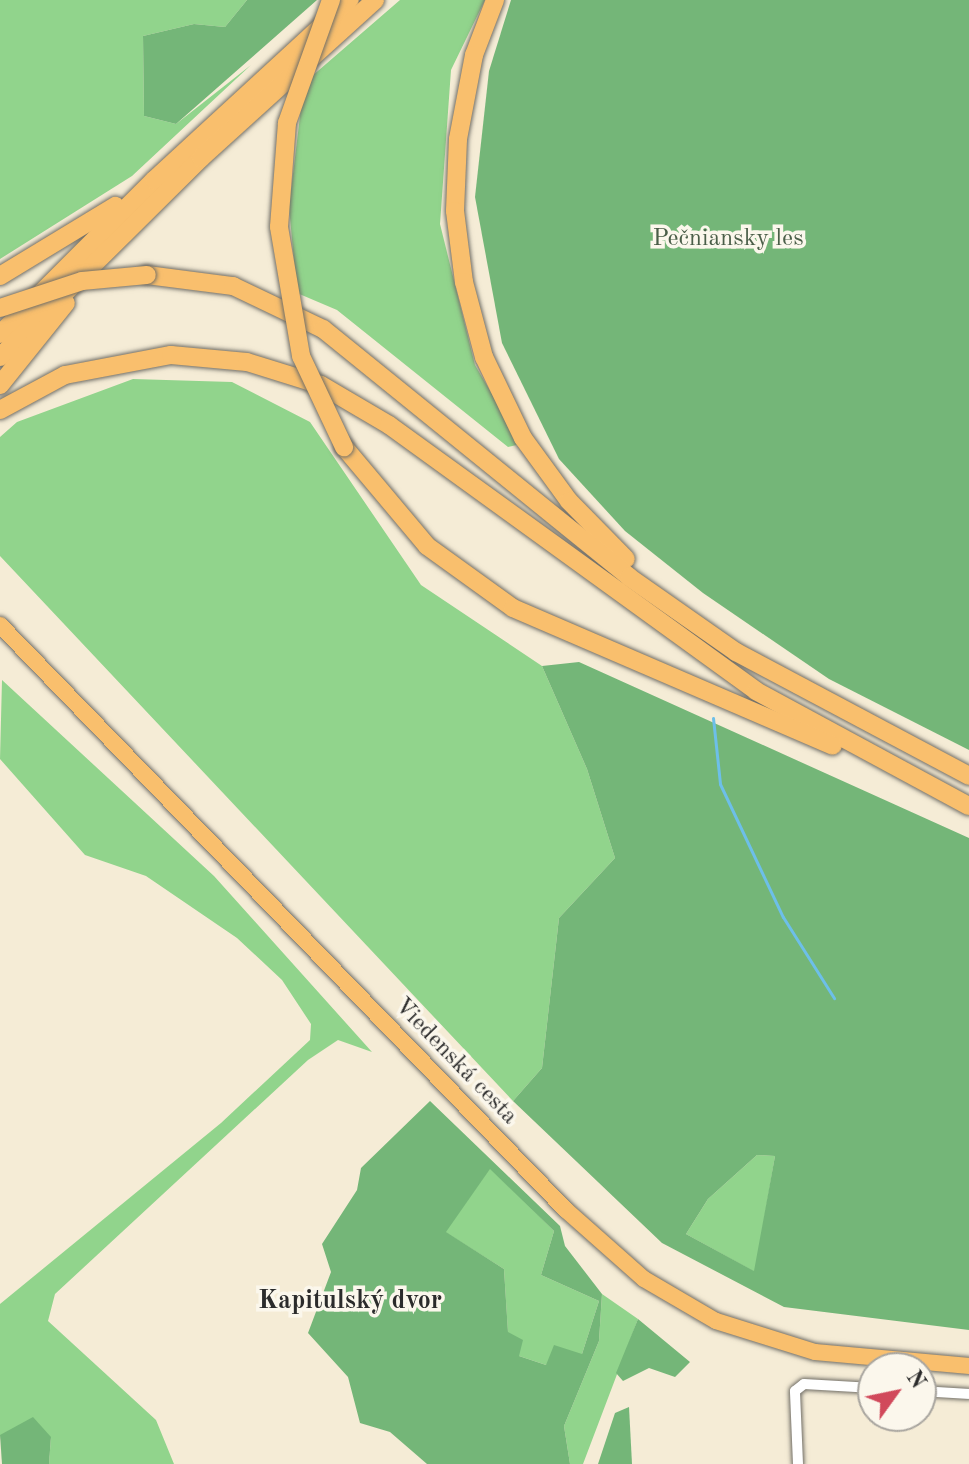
<!DOCTYPE html>
<meta charset="utf-8">
<style>
body{margin:0}
#map{position:relative;width:969px;height:1464px;overflow:hidden;background:#f5ecd6;font-family:"Old Standard TT",serif}
div>[style]{position:absolute}
.green>*{inset:0;background:#91d48c}
.forest>*{inset:0;background:#74b678}
.stream>*{height:3px;margin:-1.5px;padding:0 1.5px;transform-origin:1.5px;border-radius:1.5px;background:#6dbfe9}
.roads{filter:drop-shadow(0 0 2px #726f67) drop-shadow(0 0 2px #726f67)}
.minor>*{height:10px;margin:-5px;padding:0 5px;transform-origin:5px;border-radius:5px;background:#fff}
.primary>*{height:16px;margin:-8px;padding:0 8px;transform-origin:8px;border-radius:8px;background:#f9bf6d}
.motorway>*{height:18px;margin:-9px;padding:0 9px;transform-origin:9px;border-radius:9px;background:#f9bf6d}
.bridges{filter:drop-shadow(0 0 2px #726f67) drop-shadow(0 0 2px #726f67)}
.motorway-bridge>*{height:18px;margin:-9px;padding:0 9px;transform-origin:9px;border-radius:9px;background:#f9bf6d}
span{translate:-50% -50%;white-space:nowrap;text-align:center;line-height:1.15;-webkit-text-stroke:7px #fbf7ec;paint-order:stroke}
.park-label{font-size:24px;color:#4a5e48}
.street-label{font-size:24px;color:#2b2b2b}
.neighbourhood-label{font-size:26px;color:#2b2b2b;font-weight:700}
.north{position:absolute;left:857px;top:1352px;width:80px;height:80px;box-sizing:border-box;background:#fbf7ec;border:2px solid #a8a59f;border-radius:50%;rotate:57deg;font-size:22px;font-weight:700;line-height:32px;text-align:center;color:#2b2b2b}
.north::after{content:'';display:block;margin:auto;width:28px;height:36px;background:#d1495b;clip-path:polygon(50% 0,100% 100%,50% 72%,0 100%)}
</style>
<div id="map">
<div class="green">
<i style="clip-path:polygon(0 0,247px 0,225px 27px,194px 24px,143px 36px,144px 116px,176px 124px,251px 65px,132px 176px,0 259px)"></i>
<i style="clip-path:polygon(400px 0,485px 0,451px 70px,440px 224px,475px 365px,521px 444px,508px 447px,337px 310px,297px 293px,289px 207px,304px 83px)"></i>
<i style="clip-path:polygon(133px 379px,232px 382px,310px 422px,421px 585px,542px 666px,587px 769px,615px 858px,559px 918px,542px 1068px,513px 1101px,0 556px,0 437px,17px 422px)"></i>
<i style="clip-path:polygon(2px 680px,214px 876px,372px 1052px,338px 1040px,308px 1060px,55px 1294px,48px 1321px,156px 1420px,174px 1464px,49px 1464px,51px 1437px,0 1435px,0 1304px,221px 1123px,310px 1040px,311px 1024px,282px 980px,237px 938px,146px 876px,85px 855px,0 759px)"></i>
<i style="clip-path:polygon(757px 1155px,775px 1156px,755px 1272px,686px 1234px,708px 1199px)"></i>
<i style="clip-path:polygon(490px 1168px,554px 1231px,541px 1275px,599px 1301px,582px 1354px,546px 1365px,519px 1356px,508px 1333px,504px 1269px,445px 1232px)"></i>
<i style="clip-path:polygon(602px 1294px,638px 1319px,583px 1464px,570px 1464px,564px 1426px,599px 1341px)"></i>
</div>
<div class="forest">
<i style="clip-path:polygon(247px 0,317px 0,176px 124px,144px 116px,143px 36px,194px 24px,225px 27px)"></i>
<i style="clip-path:polygon(511px 0,969px 0,969px 750px,829px 679px,703px 593px,625px 531px,559px 459px,502px 343px,475px 197px,489px 71px)"></i>
<i style="clip-path:polygon(evenodd,579px 662px,969px 838px,969px 1330px,784px 1307px,662px 1243px,513px 1101px,542px 1068px,559px 918px,615px 858px,587px 769px,542px 666px,579px 662px,757px 1155px,775px 1156px,754px 1271px,686px 1234px,708px 1199px,757px 1155px)"></i>
<i style="clip-path:polygon(evenodd,430px 1101px,560px 1226px,565px 1246px,602px 1294px,599px 1341px,564px 1426px,570px 1464px,427px 1464px,390px 1432px,360px 1423px,348px 1377px,308px 1333px,331px 1272px,322px 1244px,357px 1190px,361px 1168px,430px 1101px,490px 1169px,554px 1231px,541px 1275px,599px 1301px,582px 1354px,554px 1345px,546px 1365px,519px 1356px,523px 1340px,508px 1332px,504px 1269px,446px 1232px,490px 1169px)"></i>
<i style="clip-path:polygon(638px 1319px,690px 1362px,675px 1377px,649px 1368px,623px 1381px,616px 1373px)"></i>
<i style="clip-path:polygon(629px 1407px,632px 1464px,598px 1464px,615px 1413px)"></i>
<i style="clip-path:polygon(33px 1417px,51px 1437px,49px 1464px,2px 1464px,0 1435px)"></i>
</div>
<div class="stream">
<i style="left:713px;top:718px;width:66px;rotate:83.9deg"></i>
<i style="left:720px;top:784px;width:147px;rotate:64.7deg"></i>
<i style="left:783px;top:917px;width:96px;rotate:57.8deg"></i>
</div>
<div class="roads">
<div class="minor">
<i style="left:921px;top:1391px;width:48px;rotate:3.6deg"></i>
<i style="left:798px;top:1464px;width:73px;rotate:-92.4deg"></i>
<i style="left:795px;top:1391px;width:11px;rotate:-38deg"></i>
<i style="left:804px;top:1384px;width:69px;rotate:3.3deg"></i>
</div>
<div class="primary">
<i style="left:0;top:625px;width:814px;rotate:45.95deg"></i>
<i style="left:566px;top:1210px;width:104px;rotate:41.5deg"></i>
<i style="left:644px;top:1279px;width:83px;rotate:30.3deg"></i>
<i style="left:716px;top:1321px;width:104px;rotate:17.4deg"></i>
<i style="left:815px;top:1352px;width:155px;rotate:5.2deg"></i>
</div>
<div class="motorway">
<i style="left:495px;top:0;width:59px;rotate:110.9deg"></i>
<i style="left:474px;top:55px;width:86px;rotate:100.8deg"></i>
<i style="left:458px;top:139px;width:72px;rotate:92.4deg"></i>
<i style="left:455px;top:211px;width:72px;rotate:82.8deg"></i>
<i style="left:464px;top:282px;width:78px;rotate:75.1deg"></i>
<i style="left:484px;top:357px;width:90px;rotate:64.3deg"></i>
<i style="left:523px;top:438px;width:78px;rotate:53.9deg"></i>
<i style="left:569px;top:501px;width:81px;rotate:45.5deg"></i>
<i style="left:147px;top:275px;width:87px;rotate:7.3deg"></i>
<i style="left:233px;top:286px;width:100px;rotate:25.5deg"></i>
<i style="left:323px;top:329px;width:394px;rotate:39deg"></i>
<i style="left:629px;top:577px;width:131px;rotate:35deg"></i>
<i style="left:736px;top:652px;width:264px;rotate:28deg"></i>
<i style="left:0;top:276px;width:135px;rotate:-31.3deg"></i>
<i style="left:0;top:334px;width:218px;rotate:-45deg"></i>
<i style="left:154px;top:180px;width:266px;rotate:-42.6deg"></i>
<i style="left:0;top:357px;width:283px;rotate:-44.7deg"></i>
<i style="left:201px;top:158px;width:235px;rotate:-42.2deg"></i>
<i style="left:0;top:385px;width:105px;rotate:-51.2deg"></i>
<i style="left:0;top:410px;width:74px;rotate:-28.3deg"></i>
<i style="left:65px;top:375px;width:108px;rotate:-10.7deg"></i>
<i style="left:171px;top:355px;width:76px;rotate:5.3deg"></i>
<i style="left:247px;top:362px;width:77px;rotate:17.3deg"></i>
<i style="left:321px;top:385px;width:79px;rotate:30.5deg"></i>
<i style="left:389px;top:425px;width:453px;rotate:35.9deg"></i>
<i style="left:756px;top:691px;width:242px;rotate:28.4deg"></i>
<i style="left:344px;top:447px;width:129px;rotate:50deg"></i>
<i style="left:427px;top:546px;width:106px;rotate:35.8deg"></i>
<i style="left:513px;top:608px;width:348px;rotate:23.3deg"></i>
</div>
</div>
<div class="bridges">
<div class="motorway-bridge">
<i style="left:331px;top:0;width:131px;rotate:109.7deg"></i>
<i style="left:287px;top:123px;width:104px;rotate:94.4deg"></i>
<i style="left:279px;top:227px;width:131px;rotate:80.3deg"></i>
<i style="left:301px;top:356px;width:101px;rotate:64.7deg"></i>
<i style="left:0;top:308px;width:86px;rotate:-18.2deg"></i>
<i style="left:82px;top:281px;width:65px;rotate:-5.3deg"></i>
</div>
</div>
<div class="park-label">
<span style="left:728px;top:240px">Pečniansky les</span>
</div>
<div class="street-label">
<span style="left:455px;top:1062px;rotate:46deg">Viedenská cesta</span>
</div>
<div class="neighbourhood-label">
<span style="left:350px;top:1302px">Kapitulský dvor</span>
</div>
<div class="north">N</div>
</div>
